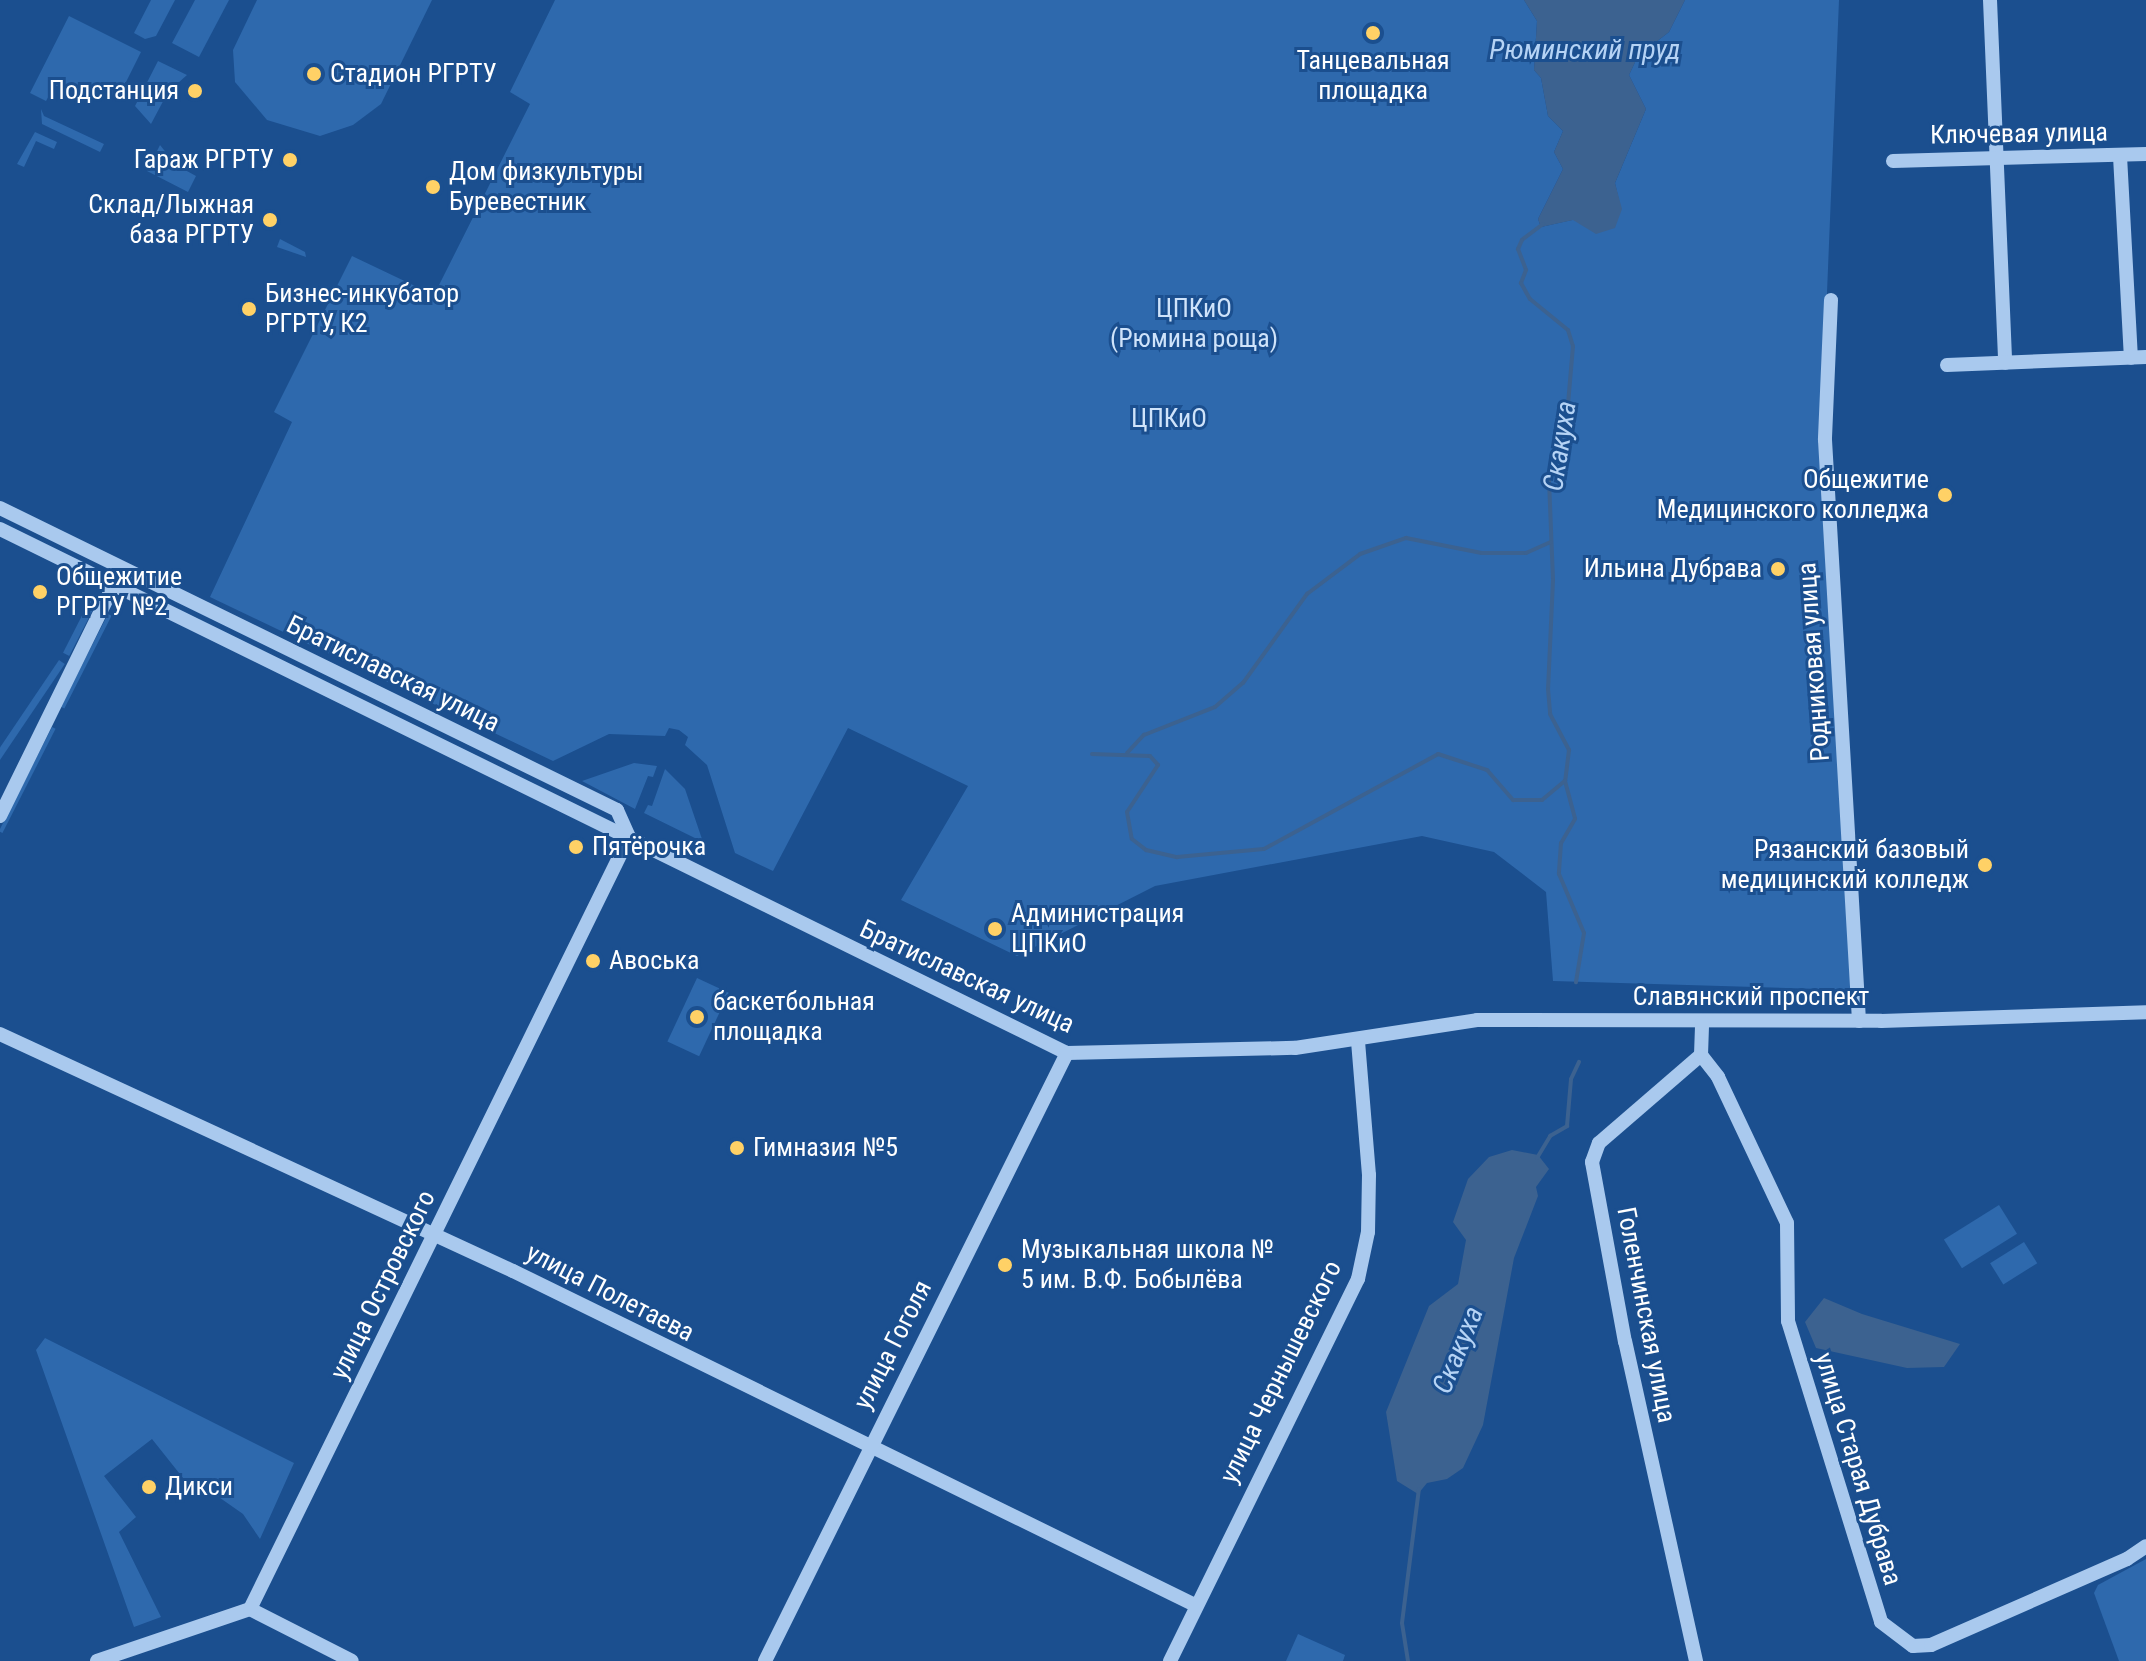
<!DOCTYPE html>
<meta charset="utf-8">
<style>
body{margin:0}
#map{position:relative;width:2146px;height:1661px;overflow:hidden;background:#1b4f8f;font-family:"Roboto Condensed",sans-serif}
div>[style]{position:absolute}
.green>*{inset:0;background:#2e69ad;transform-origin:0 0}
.water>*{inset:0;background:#3c6290}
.stream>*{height:4px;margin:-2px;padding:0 2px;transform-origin:2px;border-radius:2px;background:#3c6290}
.minor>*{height:14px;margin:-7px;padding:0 7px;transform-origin:7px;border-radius:7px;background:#a9c9ee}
.dots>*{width:22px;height:22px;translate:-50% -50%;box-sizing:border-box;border:4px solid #1b4f8f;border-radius:50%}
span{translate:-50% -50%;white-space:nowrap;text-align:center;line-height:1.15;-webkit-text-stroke:6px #1b4f8f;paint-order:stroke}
.poi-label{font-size:26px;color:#fff}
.left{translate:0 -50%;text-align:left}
.right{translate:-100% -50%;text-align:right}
.street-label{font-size:26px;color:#fff}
.park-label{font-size:26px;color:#cfe3fa}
.water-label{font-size:28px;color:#b5d3f5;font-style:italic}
</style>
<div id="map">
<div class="green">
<i style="clip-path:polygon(151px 0,175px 0,156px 36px,145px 39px,134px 33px)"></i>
<i style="clip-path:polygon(195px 0,229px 0,199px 57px,172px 43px)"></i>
<i style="clip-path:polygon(257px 0,432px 0,381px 104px,353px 125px,320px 136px,267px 120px,235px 82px,233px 50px)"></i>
<i style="clip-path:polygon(555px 0,1524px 0,1537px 21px,1534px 70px,1541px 78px,1548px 116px,1563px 131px,1554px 152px,1563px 169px,1538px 219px,1541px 227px,1621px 209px,1615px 183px,1646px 109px,1629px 75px,1638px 56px,1669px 32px,1685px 0,1839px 0,1821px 439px,1854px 990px,1553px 981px,1546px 892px,1494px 852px,1422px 836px,1155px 886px,1017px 956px,901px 900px,968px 786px,848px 728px,773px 871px,735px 853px,707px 765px,685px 745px,688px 737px,679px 730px,669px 728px,665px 736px,609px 734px,553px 761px,210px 597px,292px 422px,274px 412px,352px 256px,434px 295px,530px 104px,510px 92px)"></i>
<i style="clip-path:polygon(69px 16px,141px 52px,118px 98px,85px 82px,78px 96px,55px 85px,46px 101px,30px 93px)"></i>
<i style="clip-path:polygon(158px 61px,187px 75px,168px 92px,151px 124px,135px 106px)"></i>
<i style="clip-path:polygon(41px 109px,44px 116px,104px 144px,100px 152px,42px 124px)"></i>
<i style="clip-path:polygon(35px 132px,57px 142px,54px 149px,36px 141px,24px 167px,17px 164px)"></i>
<i style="clip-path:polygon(160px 145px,176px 165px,196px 176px,188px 192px,147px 171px)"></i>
<i style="clip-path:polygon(280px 239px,305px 252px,306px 257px,277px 247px)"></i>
<i style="left:93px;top:594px;width:7px;height:66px;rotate:27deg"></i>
<i style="left:108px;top:614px;width:4px;height:104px;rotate:27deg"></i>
<i style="left:59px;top:660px;width:7px;height:133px;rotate:34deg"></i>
<i style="left:52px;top:727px;width:4px;height:117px;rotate:27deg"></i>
<i style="clip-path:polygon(634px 763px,657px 766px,653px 777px,648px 776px,635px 809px,582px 781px)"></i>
<i style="clip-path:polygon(665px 769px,685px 789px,703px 842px,644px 813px,648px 805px,652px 806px)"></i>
<i style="left:697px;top:978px;width:35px;height:70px;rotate:25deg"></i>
<i style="left:1999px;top:1205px;width:34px;height:65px;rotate:58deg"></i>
<i style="left:2024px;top:1242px;width:25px;height:40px;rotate:58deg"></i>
<i style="clip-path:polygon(45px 1338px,294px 1463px,260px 1539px,243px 1514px,193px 1479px,187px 1483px,152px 1439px,104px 1476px,136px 1517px,119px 1532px,161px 1617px,134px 1627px,36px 1350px)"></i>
<i style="clip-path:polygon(2146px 1559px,2146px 1661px,2119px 1661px,2094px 1593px,2098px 1585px)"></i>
<i style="clip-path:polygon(1298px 1634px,1345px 1655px,1343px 1661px,1286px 1661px)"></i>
</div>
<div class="water">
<i style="clip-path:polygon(1524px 0,1685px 0,1669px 32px,1638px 56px,1629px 75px,1646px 109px,1615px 183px,1622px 209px,1615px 228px,1596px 234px,1573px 220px,1541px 227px,1538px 219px,1563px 169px,1554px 152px,1563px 131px,1548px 116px,1541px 78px,1534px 70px,1537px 21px)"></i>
<i style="clip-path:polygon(1512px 1150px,1538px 1155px,1549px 1169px,1536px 1187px,1538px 1196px,1514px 1258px,1483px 1425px,1463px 1468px,1447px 1479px,1427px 1483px,1418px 1494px,1397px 1481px,1386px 1412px,1429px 1306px,1458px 1284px,1466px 1240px,1453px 1222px,1468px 1179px,1489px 1157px)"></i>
<i style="clip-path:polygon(1824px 1298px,1862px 1314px,1960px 1344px,1944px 1367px,1907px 1368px,1816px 1348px,1805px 1322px)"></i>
</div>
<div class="stream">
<i style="left:1543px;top:224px;width:26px;rotate:143deg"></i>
<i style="left:1522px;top:240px;width:10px;rotate:114deg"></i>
<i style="left:1518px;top:249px;width:22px;rotate:69deg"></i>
<i style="left:1526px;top:270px;width:14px;rotate:111deg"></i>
<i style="left:1521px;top:283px;width:18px;rotate:61deg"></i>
<i style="left:1530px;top:299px;width:49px;rotate:39.2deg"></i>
<i style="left:1568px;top:330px;width:17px;rotate:73deg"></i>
<i style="left:1573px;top:346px;width:70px;rotate:94.9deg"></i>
<i style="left:1567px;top:416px;width:66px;rotate:105.7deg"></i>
<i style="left:1549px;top:480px;width:100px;rotate:87.7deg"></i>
<i style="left:1553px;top:580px;width:109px;rotate:92.6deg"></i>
<i style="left:1548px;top:689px;width:25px;rotate:85deg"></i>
<i style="left:1550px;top:714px;width:41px;rotate:62.2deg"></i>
<i style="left:1569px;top:750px;width:31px;rotate:97deg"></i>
<i style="left:1565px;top:781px;width:39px;rotate:75deg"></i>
<i style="left:1575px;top:819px;width:28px;rotate:120deg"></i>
<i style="left:1561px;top:843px;width:31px;rotate:94deg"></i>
<i style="left:1559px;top:874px;width:64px;rotate:67deg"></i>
<i style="left:1584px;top:933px;width:50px;rotate:99.3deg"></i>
<i style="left:1127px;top:753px;width:25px;rotate:-47deg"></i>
<i style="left:1144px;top:735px;width:76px;rotate:-21.5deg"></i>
<i style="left:1215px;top:707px;width:37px;rotate:-41deg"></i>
<i style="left:1243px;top:683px;width:110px;rotate:-54.3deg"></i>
<i style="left:1307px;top:594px;width:66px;rotate:-37deg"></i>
<i style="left:1360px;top:554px;width:49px;rotate:-19.2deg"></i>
<i style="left:1406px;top:538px;width:77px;rotate:11.2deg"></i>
<i style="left:1482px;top:553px;width:44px"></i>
<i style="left:1526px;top:553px;width:27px;rotate:-24deg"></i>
<i style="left:1092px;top:754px;width:58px;rotate:2deg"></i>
<i style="left:1150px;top:756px;width:12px;rotate:48deg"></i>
<i style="left:1158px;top:765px;width:56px;rotate:123.4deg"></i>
<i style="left:1127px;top:812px;width:27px;rotate:80deg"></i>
<i style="left:1132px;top:839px;width:18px;rotate:38deg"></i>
<i style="left:1146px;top:850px;width:32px;rotate:13deg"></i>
<i style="left:1177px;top:857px;width:87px;rotate:-5.3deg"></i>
<i style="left:1264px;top:849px;width:198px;rotate:-28.6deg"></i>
<i style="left:1438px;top:754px;width:52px;rotate:18.1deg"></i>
<i style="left:1487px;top:770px;width:40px;rotate:49deg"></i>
<i style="left:1513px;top:800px;width:29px"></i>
<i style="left:1542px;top:800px;width:30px;rotate:-40deg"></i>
<i style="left:1537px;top:1158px;width:26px;rotate:-59deg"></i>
<i style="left:1550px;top:1136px;width:20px;rotate:-30deg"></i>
<i style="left:1567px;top:1126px;width:47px;rotate:-85.1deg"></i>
<i style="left:1571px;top:1079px;width:19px;rotate:-65deg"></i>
<i style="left:1408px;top:1661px;width:38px;rotate:-99deg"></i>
<i style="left:1402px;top:1623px;width:135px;rotate:-82.8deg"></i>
</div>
<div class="minor">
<i style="left:1990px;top:0;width:363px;rotate:87.6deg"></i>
<i style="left:2120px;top:156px;width:202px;rotate:86.9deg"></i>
<i style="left:1893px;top:161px;width:253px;rotate:-1.6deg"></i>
<i style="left:1831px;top:300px;width:140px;rotate:92.5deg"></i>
<i style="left:1825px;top:440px;width:582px;rotate:86.65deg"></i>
<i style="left:1947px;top:365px;width:199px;rotate:-2.3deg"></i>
<i style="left:0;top:508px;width:687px;rotate:26.08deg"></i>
<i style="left:617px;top:810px;width:30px;rotate:66deg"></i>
<i style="left:0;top:529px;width:1189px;rotate:26.16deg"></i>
<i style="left:1067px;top:1053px;width:228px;rotate:-1.3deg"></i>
<i style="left:1295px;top:1048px;width:184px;rotate:-8.7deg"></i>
<i style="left:1477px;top:1020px;width:404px;rotate:0.1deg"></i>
<i style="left:1881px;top:1021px;width:265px;rotate:-1.9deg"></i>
<i style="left:0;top:816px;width:267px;rotate:-63.8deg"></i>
<i style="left:0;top:1034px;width:565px;rotate:24.8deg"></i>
<i style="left:513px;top:1271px;width:757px;rotate:26.09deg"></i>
<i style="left:1701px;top:1055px;width:28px;rotate:52deg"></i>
<i style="left:1718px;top:1077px;width:161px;rotate:64.7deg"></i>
<i style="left:1787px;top:1223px;width:98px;rotate:89.4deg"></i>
<i style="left:1788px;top:1321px;width:315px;rotate:72.8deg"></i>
<i style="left:1881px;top:1622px;width:40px;rotate:37deg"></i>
<i style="left:1913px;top:1646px;width:18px;rotate:-3deg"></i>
<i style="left:1931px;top:1645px;width:214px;rotate:-23.7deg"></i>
<i style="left:2127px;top:1559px;width:23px;rotate:-34deg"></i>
<i style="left:250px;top:1609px;width:114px;rotate:27deg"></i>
<i style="left:97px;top:1661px;width:162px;rotate:-18.8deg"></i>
<i style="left:250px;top:1609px;width:860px;rotate:-63.85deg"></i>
<i style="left:765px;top:1661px;width:679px;rotate:-63.59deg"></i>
<i style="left:1170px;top:1661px;width:426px;rotate:-63.8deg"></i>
<i style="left:1358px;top:1279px;width:48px;rotate:-78deg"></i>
<i style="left:1368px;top:1232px;width:57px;rotate:-89deg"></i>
<i style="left:1369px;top:1175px;width:135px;rotate:-94.7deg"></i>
<i style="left:1696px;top:1661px;width:327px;rotate:-102.5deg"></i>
<i style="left:1625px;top:1342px;width:183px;rotate:-100.4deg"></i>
<i style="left:1592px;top:1162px;width:20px;rotate:-70deg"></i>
<i style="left:1599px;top:1143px;width:135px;rotate:-40.8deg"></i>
<i style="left:1701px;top:1055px;width:33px;rotate:-88deg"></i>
</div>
<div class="dots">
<i style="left:1373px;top:33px;background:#ffd166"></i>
<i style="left:314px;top:74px;background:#ffd166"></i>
<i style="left:195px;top:91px;background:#ffd166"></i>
<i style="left:290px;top:160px;background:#ffd166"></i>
<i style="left:433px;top:187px;background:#ffd166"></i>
<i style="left:270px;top:220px;background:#ffd166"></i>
<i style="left:249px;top:309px;background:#ffd166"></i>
<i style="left:1945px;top:495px;background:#ffd166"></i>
<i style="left:1778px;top:569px;background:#ffd166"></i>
<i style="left:40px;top:592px;background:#ffd166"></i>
<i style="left:576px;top:847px;background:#ffd166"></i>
<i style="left:1985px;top:865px;background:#ffd166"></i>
<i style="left:995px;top:929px;background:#ffd166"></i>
<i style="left:593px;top:961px;background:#ffd166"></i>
<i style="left:697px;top:1017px;background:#ffd166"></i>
<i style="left:737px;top:1148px;background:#ffd166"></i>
<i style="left:1005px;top:1265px;background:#ffd166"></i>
<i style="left:149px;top:1487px;background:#ffd166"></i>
</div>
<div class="poi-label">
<span style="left:1373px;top:76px">Танцевальная<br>площадка</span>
<span class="left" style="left:330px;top:74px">Стадион РГРТУ</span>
<span class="right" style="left:179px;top:91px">Подстанция</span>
<span class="right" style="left:274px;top:160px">Гараж РГРТУ</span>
<span class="left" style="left:449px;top:187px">Дом физкультуры<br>Буревестник</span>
<span class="right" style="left:254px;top:220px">Склад/Лыжная<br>база РГРТУ</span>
<span class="left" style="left:265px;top:309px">Бизнес-инкубатор<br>РГРТУ, К2</span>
<span class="right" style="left:1929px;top:495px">Общежитие<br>Медицинского колледжа</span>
<span class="right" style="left:1762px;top:569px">Ильина Дубрава</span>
<span class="left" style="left:56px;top:592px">Общежитие<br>РГРТУ №2</span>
<span class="left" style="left:592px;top:847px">Пятёрочка</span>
<span class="right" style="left:1969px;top:865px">Рязанский базовый<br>медицинский колледж</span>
<span class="left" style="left:1011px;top:929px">Администрация<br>ЦПКиО</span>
<span class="left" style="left:609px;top:961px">Авоська</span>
<span class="left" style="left:713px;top:1017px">баскетбольная<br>площадка</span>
<span class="left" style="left:753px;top:1148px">Гимназия №5</span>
<span class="left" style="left:1021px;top:1265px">Музыкальная школа №<br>5 им. В.Ф. Бобылёва</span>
<span class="left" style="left:165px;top:1487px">Дикси</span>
</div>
<div class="street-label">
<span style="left:2019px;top:134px;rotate:-1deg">Ключевая улица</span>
<span style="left:1814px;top:662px;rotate:-94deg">Родниковая улица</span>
<span style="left:393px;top:674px;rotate:26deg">Братиславская улица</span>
<span style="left:967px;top:977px;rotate:25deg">Братиславская улица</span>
<span style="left:1751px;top:997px">Славянский проспект</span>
<span style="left:383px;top:1285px;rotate:-64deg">улица Островского</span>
<span style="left:610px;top:1293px;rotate:27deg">улица Полетаева</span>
<span style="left:1646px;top:1315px;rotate:79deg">Голенчинская улица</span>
<span style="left:893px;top:1345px;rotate:-63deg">улица Гоголя</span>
<span style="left:1281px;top:1372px;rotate:-64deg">улица Чернышевского</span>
<span style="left:1858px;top:1469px;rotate:73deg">улица Старая Дубрава</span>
</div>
<div class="park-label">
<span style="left:1194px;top:324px">ЦПКиО<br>(Рюмина роща)</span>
<span style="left:1169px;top:419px">ЦПКиО</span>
</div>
<div class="water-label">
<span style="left:1585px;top:50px">Рюминский пруд</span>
<span style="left:1560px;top:446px;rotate:-81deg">Скакуха</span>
<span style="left:1458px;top:1350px;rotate:-68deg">Скакуха</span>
</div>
</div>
